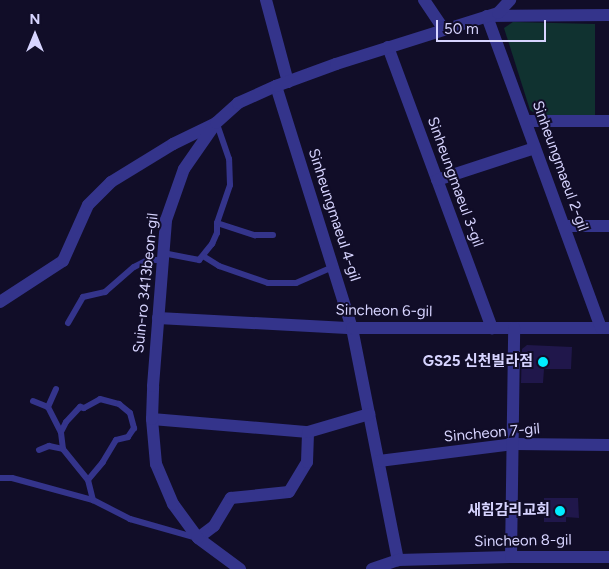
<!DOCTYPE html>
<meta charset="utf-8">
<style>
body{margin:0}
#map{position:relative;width:609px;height:569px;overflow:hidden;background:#110d28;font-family:Figtree,"Noto Sans KR",sans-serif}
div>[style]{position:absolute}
.green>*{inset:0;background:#103230}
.building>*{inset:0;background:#20174b}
.service>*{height:6px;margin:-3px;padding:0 3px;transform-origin:3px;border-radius:3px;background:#34348b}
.minor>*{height:12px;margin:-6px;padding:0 6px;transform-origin:6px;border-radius:6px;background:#34348b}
.dots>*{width:14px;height:14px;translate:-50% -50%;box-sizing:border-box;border:2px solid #110d28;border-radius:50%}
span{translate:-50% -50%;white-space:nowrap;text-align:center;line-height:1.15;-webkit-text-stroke:4px #110d28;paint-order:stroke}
.street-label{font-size:15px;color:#d7d4ff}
.poi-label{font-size:15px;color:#d7d4ff;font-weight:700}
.right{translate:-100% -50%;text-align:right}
.north{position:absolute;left:10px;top:10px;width:50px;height:50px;-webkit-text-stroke:4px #110d28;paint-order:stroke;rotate:0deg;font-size:14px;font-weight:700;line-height:20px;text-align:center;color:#d7d4ff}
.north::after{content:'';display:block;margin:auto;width:18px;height:22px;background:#d7d4ff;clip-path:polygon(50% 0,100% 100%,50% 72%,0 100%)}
.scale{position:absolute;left:436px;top:20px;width:110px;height:22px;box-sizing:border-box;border:2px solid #d7d4ff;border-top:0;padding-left:6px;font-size:15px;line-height:18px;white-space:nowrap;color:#d7d4ff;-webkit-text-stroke:4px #110d28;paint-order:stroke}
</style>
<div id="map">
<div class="green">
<i style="clip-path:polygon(513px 22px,595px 24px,595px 116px,542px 118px,530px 110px,504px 28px)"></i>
</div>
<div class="building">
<i style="clip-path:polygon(527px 345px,572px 347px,571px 369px,544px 369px,543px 383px,521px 383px,522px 349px)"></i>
<i style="clip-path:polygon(544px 498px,578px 498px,579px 518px,566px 517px,566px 522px,544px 522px)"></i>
</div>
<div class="service">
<i style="left:217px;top:223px;width:40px;rotate:18deg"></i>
<i style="left:255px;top:235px;width:18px"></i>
<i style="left:163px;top:253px;width:37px;rotate:11deg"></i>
<i style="left:199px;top:260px;width:21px;rotate:-51deg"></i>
<i style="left:212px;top:244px;width:12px;rotate:-66deg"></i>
<i style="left:217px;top:233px;width:10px;rotate:-90deg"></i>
<i style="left:217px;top:223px;width:40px;rotate:-71.1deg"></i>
<i style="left:230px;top:185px;width:26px;rotate:-92deg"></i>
<i style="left:229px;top:159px;width:37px;rotate:-109deg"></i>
<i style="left:203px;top:256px;width:19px;rotate:32deg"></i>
<i style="left:219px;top:266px;width:52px;rotate:19.1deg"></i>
<i style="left:268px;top:283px;width:28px"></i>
<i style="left:296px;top:283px;width:40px;rotate:-23.4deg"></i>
<i style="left:68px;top:323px;width:30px;rotate:-60deg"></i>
<i style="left:83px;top:297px;width:23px;rotate:-13deg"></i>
<i style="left:105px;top:292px;width:38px;rotate:-41deg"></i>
<i style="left:134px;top:267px;width:16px;rotate:-27deg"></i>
<i style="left:148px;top:260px;width:15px"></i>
<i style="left:56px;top:389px;width:20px;rotate:114deg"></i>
<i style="left:48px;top:407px;width:28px;rotate:63deg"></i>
<i style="left:33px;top:401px;width:16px;rotate:22deg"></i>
<i style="left:39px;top:450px;width:11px;rotate:-22deg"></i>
<i style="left:49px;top:446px;width:14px;rotate:12deg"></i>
<i style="left:0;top:478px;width:12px"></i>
<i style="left:12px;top:478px;width:84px;rotate:15.2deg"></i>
<i style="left:93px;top:500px;width:42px;rotate:27.2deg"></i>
<i style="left:130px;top:519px;width:70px;rotate:15.8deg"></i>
<i style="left:88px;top:480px;width:40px;rotate:-129deg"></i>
<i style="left:63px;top:449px;width:17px;rotate:-97deg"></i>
<i style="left:61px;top:432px;width:11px;rotate:-63deg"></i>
<i style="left:66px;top:422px;width:21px;rotate:-47deg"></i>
<i style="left:80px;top:407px;width:4px;rotate:14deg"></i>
<i style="left:84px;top:408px;width:18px;rotate:-29deg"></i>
<i style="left:100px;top:399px;width:20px;rotate:15deg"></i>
<i style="left:119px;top:404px;width:14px;rotate:39deg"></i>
<i style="left:130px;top:413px;width:16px;rotate:75deg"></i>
<i style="left:134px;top:428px;width:11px;rotate:124deg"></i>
<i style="left:128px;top:437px;width:12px;rotate:166deg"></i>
<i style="left:116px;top:440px;width:26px;rotate:121deg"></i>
<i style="left:103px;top:462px;width:23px;rotate:130deg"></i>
<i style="left:88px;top:480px;width:21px;rotate:76deg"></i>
</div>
<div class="minor">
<i style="left:266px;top:0;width:85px;rotate:75deg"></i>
<i style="left:424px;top:0;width:36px;rotate:56deg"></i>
<i style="left:388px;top:47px;width:300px;rotate:69.7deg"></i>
<i style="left:276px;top:86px;width:254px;rotate:72.6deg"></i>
<i style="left:352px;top:328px;width:237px;rotate:78.8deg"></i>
<i style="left:526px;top:121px;width:83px"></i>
<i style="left:437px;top:180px;width:103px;rotate:-18.1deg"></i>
<i style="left:564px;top:226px;width:45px"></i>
<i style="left:0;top:302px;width:75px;rotate:-33.1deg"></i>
<i style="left:63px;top:261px;width:61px;rotate:-65.9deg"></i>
<i style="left:88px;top:205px;width:33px;rotate:-45deg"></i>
<i style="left:111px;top:182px;width:73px;rotate:-31.5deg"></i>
<i style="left:173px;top:144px;width:46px;rotate:-26deg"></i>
<i style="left:158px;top:318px;width:194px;rotate:3deg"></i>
<i style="left:352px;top:328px;width:257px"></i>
<i style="left:601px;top:328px;width:332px;rotate:-110.1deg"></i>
<i style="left:487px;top:16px;width:122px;rotate:-0.5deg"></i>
<i style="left:152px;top:419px;width:157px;rotate:4.8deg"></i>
<i style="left:379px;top:461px;width:136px;rotate:-7.2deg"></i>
<i style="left:514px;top:444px;width:95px;rotate:0.6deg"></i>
<i style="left:198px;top:538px;width:20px;rotate:-37deg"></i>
<i style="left:214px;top:526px;width:33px;rotate:-59deg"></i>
<i style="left:231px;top:498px;width:58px;rotate:-5.9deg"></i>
<i style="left:289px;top:492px;width:35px;rotate:-59deg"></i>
<i style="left:307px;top:462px;width:30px;rotate:-88deg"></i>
<i style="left:308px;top:432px;width:64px;rotate:-16.4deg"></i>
<i style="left:511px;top:557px;width:229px;rotate:-89.2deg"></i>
<i style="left:240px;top:569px;width:52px;rotate:-143.6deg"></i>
<i style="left:198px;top:538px;width:42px;rotate:-126.3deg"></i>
<i style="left:173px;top:504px;width:43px;rotate:-113deg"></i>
<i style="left:156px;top:464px;width:45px;rotate:-95.1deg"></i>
<i style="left:152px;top:419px;width:33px;rotate:-88deg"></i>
<i style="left:153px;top:386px;width:167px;rotate:-85.5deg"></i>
<i style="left:166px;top:220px;width:54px;rotate:-70.6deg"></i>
<i style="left:184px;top:169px;width:56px;rotate:-55.2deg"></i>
<i style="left:216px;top:123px;width:30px;rotate:-42deg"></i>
<i style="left:238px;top:103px;width:42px;rotate:-24.1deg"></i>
<i style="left:276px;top:86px;width:64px;rotate:-20.1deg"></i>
<i style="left:336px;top:64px;width:170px;rotate:-17.5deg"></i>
<i style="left:498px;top:13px;width:18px;rotate:-47deg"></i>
<i style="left:372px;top:569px;width:28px;rotate:-19deg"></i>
<i style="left:398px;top:560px;width:113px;rotate:-1.5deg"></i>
<i style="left:511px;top:557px;width:98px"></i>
</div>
<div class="dots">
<i style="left:543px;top:362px;background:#00edff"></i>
<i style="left:560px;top:511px;background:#00edff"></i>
</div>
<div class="street-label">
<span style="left:560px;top:166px;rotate:70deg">Sinheungmaeul 2-gil</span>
<span style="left:455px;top:182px;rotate:70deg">Sinheungmaeul 3-gil</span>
<span style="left:334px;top:215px;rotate:72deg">Sinheungmaeul 4-gil</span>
<span style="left:146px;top:283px;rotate:-84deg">Suin-ro 3413beon-gil</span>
<span style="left:384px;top:311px;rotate:1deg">Sincheon 6-gil</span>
<span style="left:492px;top:433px;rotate:-5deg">Sincheon 7-gil</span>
<span style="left:523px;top:541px;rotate:-1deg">Sincheon 8-gil</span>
</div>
<div class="poi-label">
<span class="right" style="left:533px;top:362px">GS25 신천빌라점</span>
<span class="right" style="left:550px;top:511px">새힘감리교회</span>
</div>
<div class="north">N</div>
<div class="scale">50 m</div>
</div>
